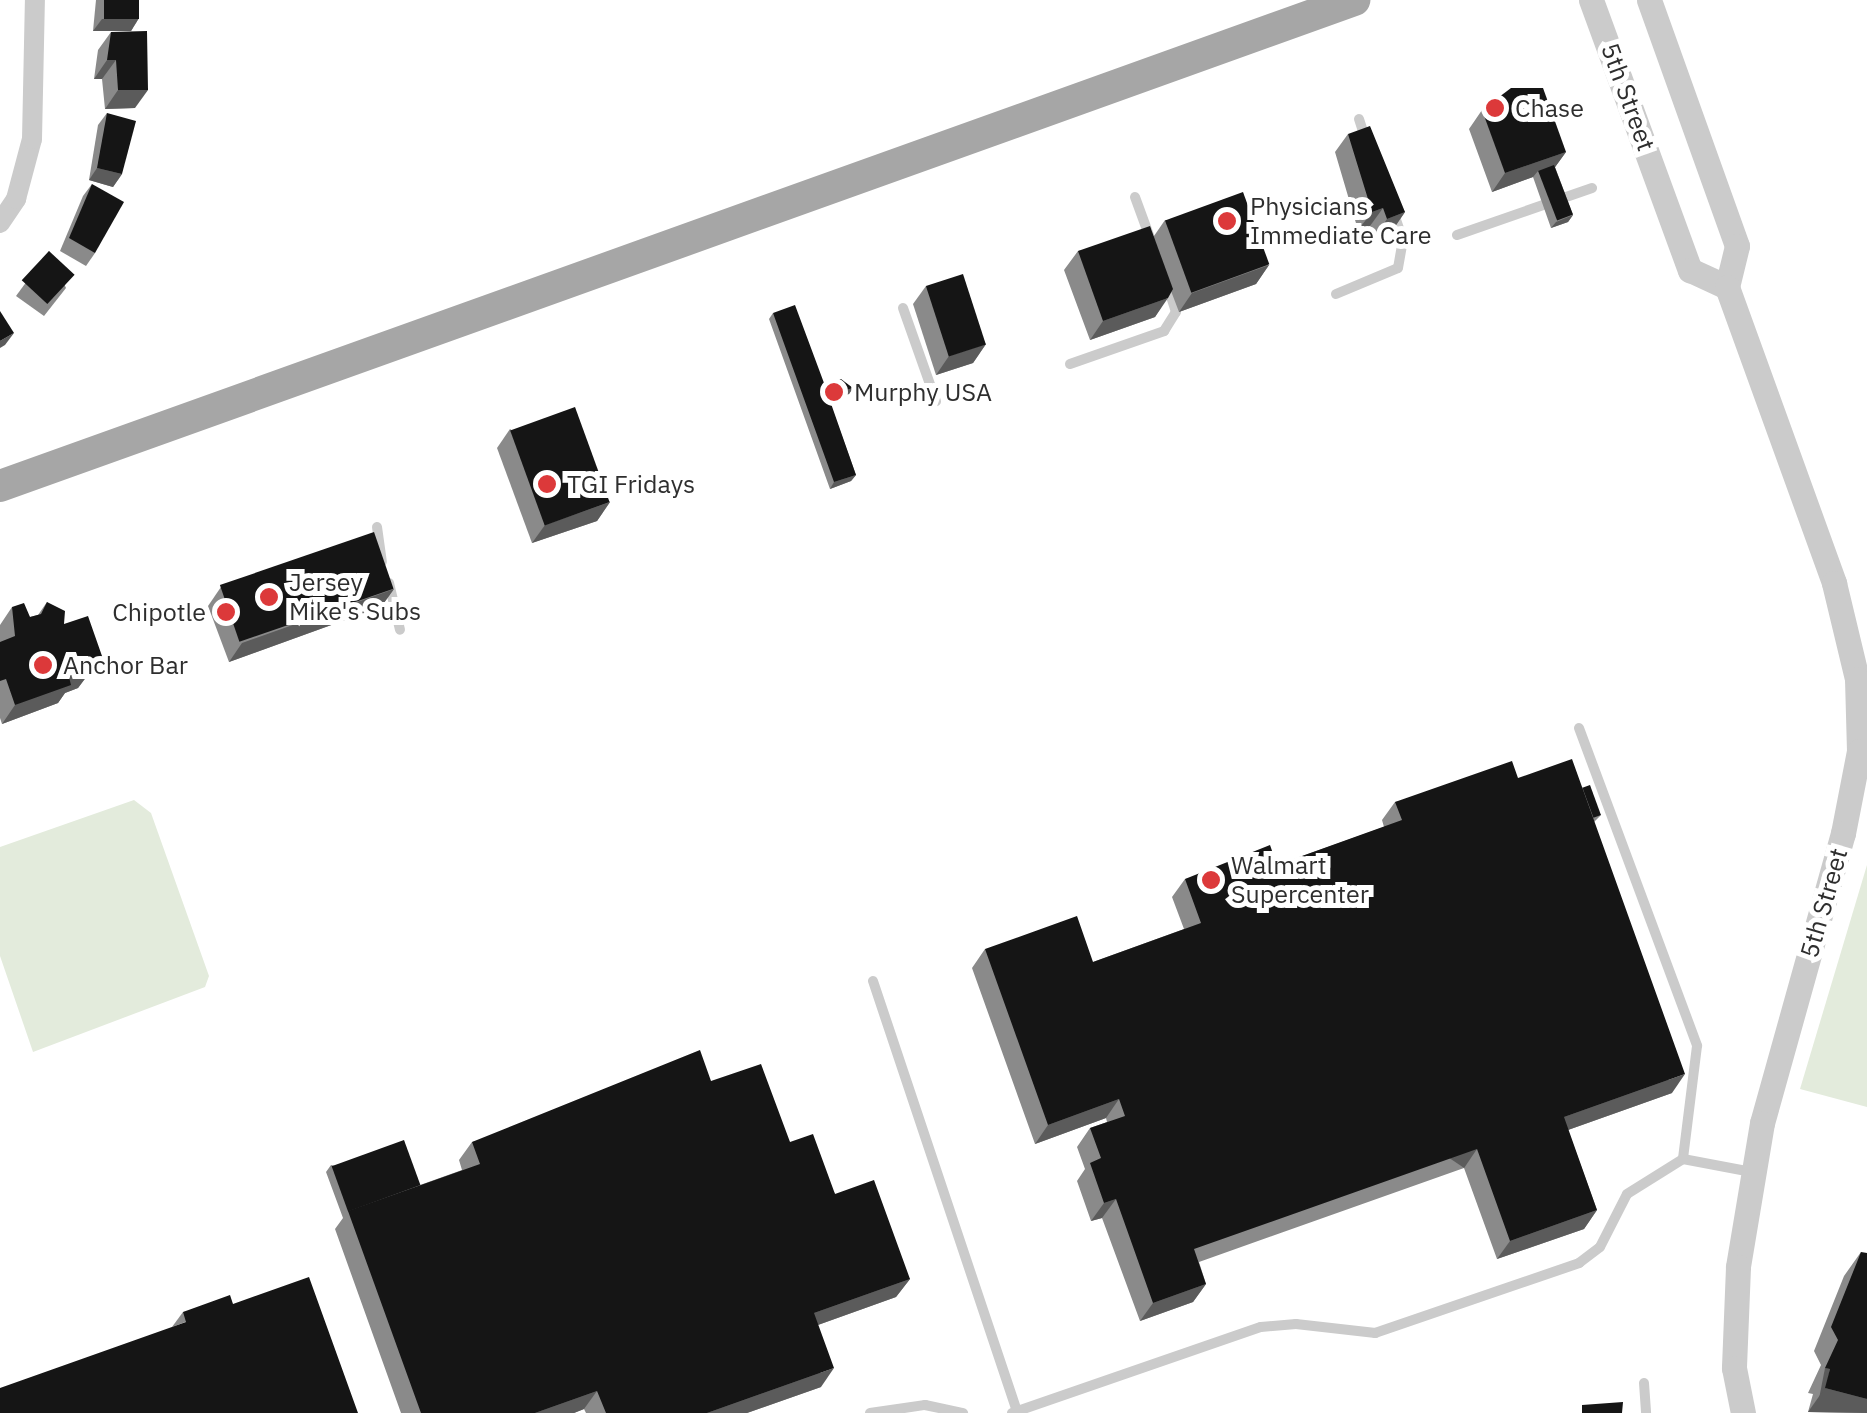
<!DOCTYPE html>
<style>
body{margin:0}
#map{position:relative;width:1867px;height:1413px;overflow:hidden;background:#fff;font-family:"IBM Plex Sans",sans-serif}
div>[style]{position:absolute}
.green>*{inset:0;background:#e3ebdc}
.service>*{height:10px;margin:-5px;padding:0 5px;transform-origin:5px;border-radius:5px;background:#cbcbcb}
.minor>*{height:20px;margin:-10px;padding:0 10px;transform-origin:10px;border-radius:10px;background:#cbcbcb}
.tertiary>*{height:25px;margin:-12.5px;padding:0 12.5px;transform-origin:12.5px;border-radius:12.5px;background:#cbcbcb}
.primary>*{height:32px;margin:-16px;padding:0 16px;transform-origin:16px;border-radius:16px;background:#a6a6a6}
.wall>*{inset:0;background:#8a8a8a}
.shaded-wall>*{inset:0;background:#5b5b5b;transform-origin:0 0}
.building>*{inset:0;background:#151515;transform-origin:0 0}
.dots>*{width:28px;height:28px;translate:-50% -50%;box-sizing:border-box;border:5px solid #fff;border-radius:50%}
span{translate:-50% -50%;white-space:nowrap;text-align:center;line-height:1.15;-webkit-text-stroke:10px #fff;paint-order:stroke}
.street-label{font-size:25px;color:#2e2e2e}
.poi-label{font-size:25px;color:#2e2e2e}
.left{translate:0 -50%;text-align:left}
.right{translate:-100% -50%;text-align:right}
</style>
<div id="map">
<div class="green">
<i style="clip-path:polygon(134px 800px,151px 813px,209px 976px,205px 987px,33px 1052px,0 956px,0 847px)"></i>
<i style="clip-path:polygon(1867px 865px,1867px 1107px,1800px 1089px)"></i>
</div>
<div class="service">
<i style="left:1359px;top:119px;width:20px;rotate:72deg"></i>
<i style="left:1135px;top:197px;width:44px;rotate:69.9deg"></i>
<i style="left:1457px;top:235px;width:143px;rotate:-19.2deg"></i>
<i style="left:1336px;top:294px;width:67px;rotate:-22.8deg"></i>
<i style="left:1398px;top:268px;width:28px;rotate:-80deg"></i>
<i style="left:1403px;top:240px;width:28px;rotate:-109deg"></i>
<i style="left:903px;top:308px;width:99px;rotate:70.5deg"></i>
<i style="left:1070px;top:364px;width:100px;rotate:-19.3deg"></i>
<i style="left:1164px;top:331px;width:22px;rotate:-58deg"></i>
<i style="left:1176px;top:312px;width:32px;rotate:-108deg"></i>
<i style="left:377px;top:527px;width:35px;rotate:82deg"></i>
<i style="left:389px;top:583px;width:48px;rotate:76.8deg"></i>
<i style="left:1579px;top:728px;width:339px;rotate:69.6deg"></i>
<i style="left:1697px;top:1046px;width:114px;rotate:97.1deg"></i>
<i style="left:1683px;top:1159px;width:70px;rotate:10.7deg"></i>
<i style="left:873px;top:981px;width:454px;rotate:71.5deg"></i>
<i style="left:1644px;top:1383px;width:30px;rotate:86deg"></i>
<i style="left:870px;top:1413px;width:56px;rotate:-8.3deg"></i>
<i style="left:925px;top:1405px;width:39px;rotate:12deg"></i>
<i style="left:1012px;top:1413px;width:263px;rotate:-19.1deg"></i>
<i style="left:1261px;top:1327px;width:35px;rotate:-5deg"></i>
<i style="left:1296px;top:1324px;width:80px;rotate:6.5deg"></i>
<i style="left:1375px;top:1333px;width:216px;rotate:-18.9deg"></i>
<i style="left:1579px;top:1263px;width:26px;rotate:-37deg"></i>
<i style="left:1600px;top:1247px;width:59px;rotate:-63deg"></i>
<i style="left:1627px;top:1194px;width:66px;rotate:-32deg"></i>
</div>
<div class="minor">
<i style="left:0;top:223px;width:29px;rotate:-56deg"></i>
<i style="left:16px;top:199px;width:62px;rotate:-75.1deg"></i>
<i style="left:32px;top:139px;width:139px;rotate:-88.8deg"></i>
</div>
<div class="tertiary">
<i style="left:1591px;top:0;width:288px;rotate:69.9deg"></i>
<i style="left:1690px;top:270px;width:41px;rotate:24.7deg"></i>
<i style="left:1649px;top:0;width:261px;rotate:70.3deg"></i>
<i style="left:1737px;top:246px;width:42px;rotate:103.7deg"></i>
<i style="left:1727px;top:287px;width:315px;rotate:70.1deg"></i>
<i style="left:1834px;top:583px;width:99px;rotate:76.5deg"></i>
<i style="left:1857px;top:679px;width:72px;rotate:88.4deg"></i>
<i style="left:1859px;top:751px;width:84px;rotate:101deg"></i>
<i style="left:1843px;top:833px;width:301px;rotate:105.6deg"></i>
<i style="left:1762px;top:1123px;width:146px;rotate:99.5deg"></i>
<i style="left:1738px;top:1267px;width:101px;rotate:92.3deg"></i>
<i style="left:1734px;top:1368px;width:46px;rotate:78.7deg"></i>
</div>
<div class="primary">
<i style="left:0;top:486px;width:1439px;rotate:-19.74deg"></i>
</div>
<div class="wall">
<i style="clip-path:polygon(96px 0,139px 0,139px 18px,131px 31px,93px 31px)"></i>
<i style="clip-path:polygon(111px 32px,135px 108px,105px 109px,102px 79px,94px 79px,98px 50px)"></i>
<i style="clip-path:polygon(1482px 110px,1566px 152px,1555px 167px,1573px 215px,1568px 222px,1551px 228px,1533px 177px,1492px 192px,1469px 129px)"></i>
<i style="clip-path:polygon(107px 113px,122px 174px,113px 187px,89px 180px,98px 125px)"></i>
<i style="clip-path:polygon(1348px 134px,1405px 212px,1392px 231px,1374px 238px,1370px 226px,1358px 230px,1335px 152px)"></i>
<i style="clip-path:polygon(92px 184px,95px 253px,86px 266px,60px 251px,83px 196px)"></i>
<i style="clip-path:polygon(1165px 220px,1269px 265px,1256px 284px,1179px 312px,1171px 291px,1155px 317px,1090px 340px,1064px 270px,1078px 251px,1154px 236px)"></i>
<i style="clip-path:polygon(49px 251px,66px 288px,44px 316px,16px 296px)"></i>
<i style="clip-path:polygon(926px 286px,986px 344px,973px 363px,936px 375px,913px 304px)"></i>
<i style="clip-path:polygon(773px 313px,824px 383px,853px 388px,849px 394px,829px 400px,856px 475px,851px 481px,830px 489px,769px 319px)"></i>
<i style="clip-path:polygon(510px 429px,610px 502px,597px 521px,532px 543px,497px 448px)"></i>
<i style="clip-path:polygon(221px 587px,394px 589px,381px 607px,229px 662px,208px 606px)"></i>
<i style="clip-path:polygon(47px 602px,64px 624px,102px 656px,78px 688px,65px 693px,58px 703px,2px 724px,0 718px,0 625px,12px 607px,30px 617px,38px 615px)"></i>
<i style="clip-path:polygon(1518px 778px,1582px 787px,1601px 815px,1594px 822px,1672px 1093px,1568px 1130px,1597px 1210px,1584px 1229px,1497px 1259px,1464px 1168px,1199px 1262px,1206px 1284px,1193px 1302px,1140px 1321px,1102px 1218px,1091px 1221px,1077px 1181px,1085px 1169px,1077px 1147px,1090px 1128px,1107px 1122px,1106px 1118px,1035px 1144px,972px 968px,985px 949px,1093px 962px,1184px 929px,1172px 897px,1185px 879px,1277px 865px,1384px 827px,1382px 820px,1395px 802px)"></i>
<i style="clip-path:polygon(711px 1081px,790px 1142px,910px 1279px,896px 1297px,818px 1325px,821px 1387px,747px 1413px,586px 1413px,584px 1409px,574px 1413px,401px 1413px,335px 1229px,343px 1218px,326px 1172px,331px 1165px,420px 1185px,462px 1170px,459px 1160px,472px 1142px)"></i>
<i style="clip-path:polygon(1861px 1252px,1867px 1413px,1808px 1412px,1813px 1394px,1808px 1393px,1821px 1365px,1814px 1351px,1844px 1276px)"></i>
<i style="clip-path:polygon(233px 1304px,172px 1327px,183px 1312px)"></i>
</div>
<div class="shaded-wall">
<i style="clip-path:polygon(139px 18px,131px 31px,93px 31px,102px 19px)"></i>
<i style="clip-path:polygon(107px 60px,116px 60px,102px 79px,94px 79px)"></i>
<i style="clip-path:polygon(118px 90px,148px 90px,135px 108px,105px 109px)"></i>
<i style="clip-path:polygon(1566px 152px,1553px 170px,1538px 171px,1533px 177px,1492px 192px,1505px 173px)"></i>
<i style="clip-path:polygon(97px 168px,122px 174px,113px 187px,89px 180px)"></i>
<i style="clip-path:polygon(1383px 208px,1370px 226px,1358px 230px,1372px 212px)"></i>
<i style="clip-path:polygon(1405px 212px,1392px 231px,1374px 238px,1387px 219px)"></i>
<i style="clip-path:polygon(1573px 215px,1568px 222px,1551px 228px,1556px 222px)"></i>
<i style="clip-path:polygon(1269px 265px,1256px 284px,1179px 312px,1192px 293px)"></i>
<i style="clip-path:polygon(1168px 298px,1155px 317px,1090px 340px,1103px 321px)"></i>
<i style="clip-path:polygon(14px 333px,5px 345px,0 348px,0 341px)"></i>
<i style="clip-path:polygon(986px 344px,973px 363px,936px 375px,949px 356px)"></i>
<i style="clip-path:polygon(853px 388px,849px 394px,823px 402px,828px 395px)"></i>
<i style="clip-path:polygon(856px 475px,851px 481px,830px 489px,834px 482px)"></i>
<i style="clip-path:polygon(610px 502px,597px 521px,532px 543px,545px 525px)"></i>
<i style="clip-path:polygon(394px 589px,381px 607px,229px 662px,242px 643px)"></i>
<i style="clip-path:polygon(102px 656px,78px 688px,65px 693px,58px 703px,2px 724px,15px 705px,69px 677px,88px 660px)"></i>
<i style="clip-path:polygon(1685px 1074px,1672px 1093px,1551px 1136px,1564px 1117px)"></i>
<i style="clip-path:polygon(1119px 1099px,1106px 1118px,1035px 1144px,1048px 1125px)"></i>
<i style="left:1477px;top:1149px;width:23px;height:300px;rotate:124deg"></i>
<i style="clip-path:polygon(1116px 1199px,1102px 1218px,1091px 1221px,1104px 1203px)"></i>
<i style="clip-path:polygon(1597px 1210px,1584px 1229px,1497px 1259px,1510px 1241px)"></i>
<i style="clip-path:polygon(910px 1279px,896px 1297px,801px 1331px,814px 1313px)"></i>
<i style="clip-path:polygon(1206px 1284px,1193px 1302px,1140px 1321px,1153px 1303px)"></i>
<i style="clip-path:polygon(834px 1368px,821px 1387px,747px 1413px,707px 1413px)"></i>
<i style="left:1825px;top:1368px;width:5px;height:30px;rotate:11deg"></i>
<i style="clip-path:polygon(1825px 1388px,1867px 1399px,1867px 1413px,1808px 1412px)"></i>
<i style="clip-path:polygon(597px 1391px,584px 1409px,574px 1413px,535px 1413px)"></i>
</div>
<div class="building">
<i style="left:104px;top:0;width:35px;height:19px"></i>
<i style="clip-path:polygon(147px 31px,148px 90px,118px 90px,116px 60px,107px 60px,111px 32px)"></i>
<i style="clip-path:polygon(1511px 88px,1543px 88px,1566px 152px,1505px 173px,1482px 110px)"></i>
<i style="clip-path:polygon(107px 113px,136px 121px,122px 174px,97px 168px)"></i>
<i style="clip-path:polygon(1370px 126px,1405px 212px,1387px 219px,1383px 208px,1372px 212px,1348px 134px)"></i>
<i style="left:1554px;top:165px;width:53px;height:17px;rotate:69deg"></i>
<i style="clip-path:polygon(92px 184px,124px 202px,95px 253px,69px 238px)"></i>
<i style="left:1243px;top:192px;width:77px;height:83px;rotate:70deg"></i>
<i style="clip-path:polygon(1150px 226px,1173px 289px,1168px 298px,1103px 321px,1078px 251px)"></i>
<i style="left:49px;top:251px;width:35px;height:40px;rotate:43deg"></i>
<i style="left:963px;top:274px;width:74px;height:39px;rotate:72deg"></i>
<i style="clip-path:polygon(795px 305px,824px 383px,841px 379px,853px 388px,828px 395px,856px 475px,834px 482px,773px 313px)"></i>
<i style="clip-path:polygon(0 311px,14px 333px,0 341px)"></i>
<i style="left:575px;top:407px;width:101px;height:69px;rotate:70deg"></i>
<i style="left:374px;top:532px;width:60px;height:163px;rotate:71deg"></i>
<i style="clip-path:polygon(47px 602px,65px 611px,64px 624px,88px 616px,102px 656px,88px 660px,92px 670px,69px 677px,71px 685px,15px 705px,6px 679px,0 681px,0 642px,15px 636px,12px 607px,24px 603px,30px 617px,41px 614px)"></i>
<i style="clip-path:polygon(1572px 759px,1685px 1074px,1564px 1117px,1597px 1210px,1510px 1241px,1477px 1149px,1194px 1249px,1206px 1284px,1153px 1303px,1116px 1199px,1104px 1203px,1090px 1163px,1101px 1158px,1090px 1128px,1125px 1116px,1119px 1099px,1048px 1125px,985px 949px,1077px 916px,1093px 962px,1201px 923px,1185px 879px,1270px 845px,1277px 865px,1402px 820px,1395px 802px,1512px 761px,1518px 778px)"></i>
<i style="left:1590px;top:785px;width:32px;height:8px;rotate:70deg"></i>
<i style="clip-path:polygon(700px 1050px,711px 1081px,761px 1064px,790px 1142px,813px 1134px,835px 1194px,874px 1180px,910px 1279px,814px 1313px,834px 1368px,707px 1413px,606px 1413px,597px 1391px,535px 1413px,421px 1413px,348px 1211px,480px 1164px,472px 1142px)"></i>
<i style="left:404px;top:1140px;width:48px;height:77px;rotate:70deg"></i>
<i style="clip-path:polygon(1861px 1252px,1867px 1253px,1867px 1399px,1825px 1388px,1830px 1369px,1825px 1368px,1838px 1340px,1831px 1327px)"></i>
<i style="clip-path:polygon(309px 1277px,358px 1413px,0 1413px,0 1388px,186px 1322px,183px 1312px,230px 1295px,233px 1304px)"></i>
<i style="clip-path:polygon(1623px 1402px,1622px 1413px,1582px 1413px,1582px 1405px)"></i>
</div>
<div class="dots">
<i style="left:1495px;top:108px;background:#dc393a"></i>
<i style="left:1227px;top:221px;background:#dc393a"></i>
<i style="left:834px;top:392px;background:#dc393a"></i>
<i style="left:547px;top:484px;background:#dc393a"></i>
<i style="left:269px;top:597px;background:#dc393a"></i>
<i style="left:226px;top:612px;background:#dc393a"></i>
<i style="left:43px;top:665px;background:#dc393a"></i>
<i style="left:1211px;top:880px;background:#dc393a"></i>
</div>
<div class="street-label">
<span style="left:1628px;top:97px;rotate:70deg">5th Street</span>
<span style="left:1824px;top:903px;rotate:-74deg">5th Street</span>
</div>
<div class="poi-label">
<span class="left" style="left:1515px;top:108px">Chase</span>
<span class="left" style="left:1250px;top:221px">Physicians<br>Immediate Care</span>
<span class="left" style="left:854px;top:392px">Murphy USA</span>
<span class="left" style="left:567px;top:484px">TGI Fridays</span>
<span class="left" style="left:289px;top:597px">Jersey<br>Mike's Subs</span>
<span class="right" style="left:206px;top:612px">Chipotle</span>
<span class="left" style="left:63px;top:665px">Anchor Bar</span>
<span class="left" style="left:1231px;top:880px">Walmart<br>Supercenter</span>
</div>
</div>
